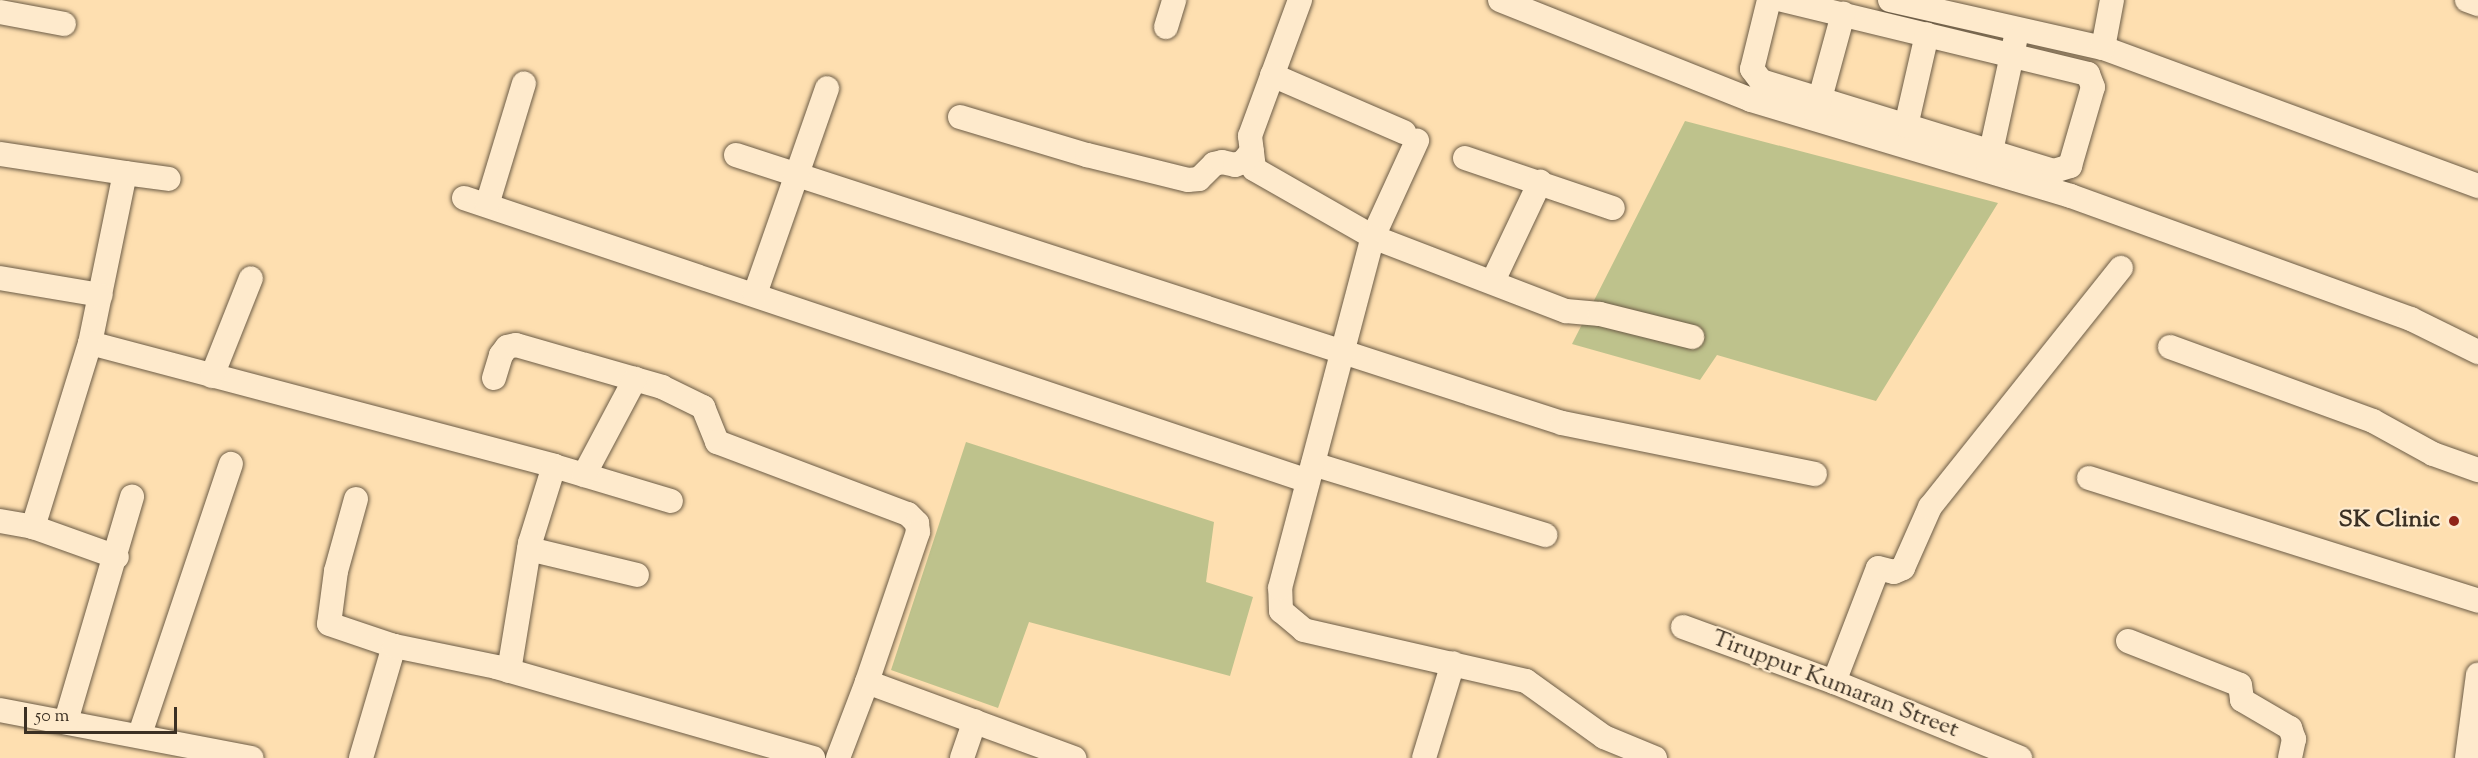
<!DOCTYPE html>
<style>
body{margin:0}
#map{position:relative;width:2478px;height:758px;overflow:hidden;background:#fedfb0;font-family:"Sorts Mill Goudy",serif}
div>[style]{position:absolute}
.green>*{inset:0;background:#bec28c}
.roads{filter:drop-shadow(0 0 2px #6c5c46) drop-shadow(0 0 2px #6c5c46)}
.minor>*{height:24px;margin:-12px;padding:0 12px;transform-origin:12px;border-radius:12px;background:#feeacc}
.dots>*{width:16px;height:16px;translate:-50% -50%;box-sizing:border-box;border:3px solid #feeacc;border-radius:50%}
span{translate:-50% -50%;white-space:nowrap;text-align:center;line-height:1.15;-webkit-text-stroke:4.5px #feeacc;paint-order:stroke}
.poi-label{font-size:24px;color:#3b3023;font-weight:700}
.right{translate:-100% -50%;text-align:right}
.street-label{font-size:24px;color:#3b3023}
.scale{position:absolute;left:24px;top:707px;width:153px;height:27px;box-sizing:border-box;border:3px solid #3b3023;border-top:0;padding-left:8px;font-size:18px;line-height:21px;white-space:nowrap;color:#3b3023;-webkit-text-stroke:4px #feeacc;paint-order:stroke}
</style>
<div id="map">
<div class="green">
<i style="clip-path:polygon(1685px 121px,1998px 203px,1876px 401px,1717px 355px,1700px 380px,1572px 344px)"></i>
<i style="clip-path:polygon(966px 442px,1214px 522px,1206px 582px,1253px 597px,1230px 676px,1029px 622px,998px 708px,891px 670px)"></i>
</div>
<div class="roads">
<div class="minor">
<i style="left:1300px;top:0;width:145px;rotate:110.2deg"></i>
<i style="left:1250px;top:136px;width:33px;rotate:83deg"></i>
<i style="left:1254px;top:169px;width:137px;rotate:29.7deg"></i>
<i style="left:1373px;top:237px;width:106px;rotate:-65.4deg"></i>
<i style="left:1500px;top:0;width:270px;rotate:21.7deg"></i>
<i style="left:1751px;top:100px;width:334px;rotate:16.7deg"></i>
<i style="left:2071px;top:196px;width:362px;rotate:19.9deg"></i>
<i style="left:2411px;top:319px;width:75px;rotate:26.2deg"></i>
<i style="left:1769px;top:0;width:71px;rotate:103.8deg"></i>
<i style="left:1752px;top:69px;width:15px;rotate:53deg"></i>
<i style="left:1761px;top:81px;width:307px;rotate:17.1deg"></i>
<i style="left:2054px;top:171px;width:17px;rotate:-17deg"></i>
<i style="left:2070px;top:166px;width:82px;rotate:-73.8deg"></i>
<i style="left:2093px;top:87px;width:14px;rotate:-111deg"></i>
<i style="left:2088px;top:74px;width:316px;rotate:-166.4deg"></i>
<i style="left:1890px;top:0;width:218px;rotate:12.7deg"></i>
<i style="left:2103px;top:48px;width:400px;rotate:20.2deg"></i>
<i style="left:2467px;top:0;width:12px;rotate:20deg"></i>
<i style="left:0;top:12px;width:65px;rotate:10.6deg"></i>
<i style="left:1166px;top:27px;width:28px;rotate:-73deg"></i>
<i style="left:2103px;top:48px;width:49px;rotate:-79.4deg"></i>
<i style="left:1272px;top:75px;width:144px;rotate:23.4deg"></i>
<i style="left:1816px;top:113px;width:103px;rotate:-74.7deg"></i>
<i style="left:960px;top:117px;width:133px;rotate:16.7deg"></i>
<i style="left:1087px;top:155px;width:104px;rotate:13.9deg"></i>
<i style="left:1188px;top:180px;width:11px;rotate:-5deg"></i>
<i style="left:1199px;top:179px;width:21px;rotate:-45deg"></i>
<i style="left:1214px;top:164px;width:8px;rotate:-14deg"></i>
<i style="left:1222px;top:162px;width:13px;rotate:13deg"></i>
<i style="left:1235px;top:165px;width:9px;rotate:-21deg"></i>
<i style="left:1243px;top:162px;width:14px;rotate:-51deg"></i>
<i style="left:1906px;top:126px;width:94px;rotate:-77.1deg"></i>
<i style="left:0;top:154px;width:126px;rotate:8.6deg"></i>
<i style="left:125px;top:173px;width:174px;rotate:101.6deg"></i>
<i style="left:90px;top:343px;width:193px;rotate:107.2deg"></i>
<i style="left:736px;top:155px;width:868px;rotate:17.98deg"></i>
<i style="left:1562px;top:423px;width:258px;rotate:11.4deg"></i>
<i style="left:1465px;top:158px;width:156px;rotate:18.7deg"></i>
<i style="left:1988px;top:165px;width:127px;rotate:-77.7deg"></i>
<i style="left:125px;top:173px;width:44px;rotate:7.8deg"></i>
<i style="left:464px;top:198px;width:890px;rotate:18.54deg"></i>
<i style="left:487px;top:205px;width:127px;rotate:-73.1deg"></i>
<i style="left:0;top:278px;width:102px;rotate:9.6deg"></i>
<i style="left:1493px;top:281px;width:110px;rotate:-64.6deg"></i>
<i style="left:755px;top:294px;width:218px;rotate:-70.7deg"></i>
<i style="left:90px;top:343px;width:480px;rotate:14.8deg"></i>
<i style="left:554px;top:466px;width:122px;rotate:16.7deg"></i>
<i style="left:2170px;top:347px;width:216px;rotate:20deg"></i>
<i style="left:2373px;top:421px;width:68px;rotate:28.8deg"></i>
<i style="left:2433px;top:454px;width:48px;rotate:19.6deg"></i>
<i style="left:212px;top:376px;width:105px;rotate:-68.3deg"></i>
<i style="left:494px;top:378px;width:24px;rotate:-73deg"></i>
<i style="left:501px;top:355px;width:10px;rotate:-53deg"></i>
<i style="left:507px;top:347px;width:9px;rotate:-13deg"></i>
<i style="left:516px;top:345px;width:152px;rotate:16deg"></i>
<i style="left:662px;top:387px;width:46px;rotate:26deg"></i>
<i style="left:703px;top:407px;width:38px;rotate:68deg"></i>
<i style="left:717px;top:442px;width:204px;rotate:20.7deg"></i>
<i style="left:908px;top:514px;width:13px;rotate:45deg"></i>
<i style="left:917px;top:523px;width:9px;rotate:84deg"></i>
<i style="left:918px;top:532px;width:158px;rotate:108.8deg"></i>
<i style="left:1313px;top:464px;width:243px;rotate:17deg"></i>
<i style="left:584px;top:475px;width:109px;rotate:-62deg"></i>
<i style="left:2089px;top:478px;width:408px;rotate:17.5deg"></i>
<i style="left:356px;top:499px;width:75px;rotate:105.5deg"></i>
<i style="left:336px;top:571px;width:53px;rotate:97.5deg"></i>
<i style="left:329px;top:624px;width:69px;rotate:18.7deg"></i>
<i style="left:0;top:521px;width:34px;rotate:10deg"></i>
<i style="left:33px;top:527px;width:89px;rotate:19.7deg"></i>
<i style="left:529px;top:549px;width:111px;rotate:13.5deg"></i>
<i style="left:1683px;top:627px;width:161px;rotate:20deg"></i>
<i style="left:1834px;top:682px;width:201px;rotate:22.2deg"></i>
<i style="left:2128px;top:641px;width:120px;rotate:21.4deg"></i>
<i style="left:2240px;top:685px;width:15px;rotate:82deg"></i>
<i style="left:2242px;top:700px;width:56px;rotate:30.3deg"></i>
<i style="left:2290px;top:728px;width:12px;rotate:70deg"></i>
<i style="left:2294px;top:739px;width:19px;rotate:102deg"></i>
<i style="left:509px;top:671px;width:130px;rotate:-80.7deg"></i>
<i style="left:530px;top:543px;width:81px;rotate:-72.7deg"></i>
<i style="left:1834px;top:682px;width:122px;rotate:-68.9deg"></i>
<i style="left:1878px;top:568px;width:16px;rotate:14deg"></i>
<i style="left:1894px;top:572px;width:10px;rotate:-24deg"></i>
<i style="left:1903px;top:568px;width:67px;rotate:-66.1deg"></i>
<i style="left:1930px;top:507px;width:306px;rotate:-51.4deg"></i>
<i style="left:0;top:710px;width:256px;rotate:10.8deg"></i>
<i style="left:66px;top:721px;width:234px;rotate:-73.6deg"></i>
<i style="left:140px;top:734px;width:285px;rotate:-71.4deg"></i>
<i style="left:361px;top:758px;width:117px;rotate:-73.6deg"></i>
<i style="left:394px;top:646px;width:104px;rotate:11.6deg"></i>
<i style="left:496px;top:667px;width:330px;rotate:16deg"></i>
<i style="left:838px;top:758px;width:81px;rotate:-69.1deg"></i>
<i style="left:867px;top:682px;width:221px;rotate:20.2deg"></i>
<i style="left:962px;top:758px;width:39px;rotate:-71deg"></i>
<i style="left:1424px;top:758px;width:99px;rotate:-73deg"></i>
<i style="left:1655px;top:758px;width:55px;rotate:-157.6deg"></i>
<i style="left:1604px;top:737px;width:96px;rotate:-144.3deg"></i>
<i style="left:1526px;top:681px;width:228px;rotate:-167.1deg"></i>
<i style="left:1304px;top:630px;width:30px;rotate:-140deg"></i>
<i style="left:1281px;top:611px;width:23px;rotate:-92deg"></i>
<i style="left:1280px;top:588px;width:363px;rotate:-75.2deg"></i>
<i style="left:1373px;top:237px;width:207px;rotate:21deg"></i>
<i style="left:1566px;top:311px;width:34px;rotate:5deg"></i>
<i style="left:1600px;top:314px;width:95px;rotate:14deg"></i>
<i style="left:2467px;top:758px;width:84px;rotate:-82.5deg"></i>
</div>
</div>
<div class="dots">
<i style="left:2454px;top:521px;background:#8f2418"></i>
</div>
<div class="poi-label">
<span class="right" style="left:2440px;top:521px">SK Clinic</span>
</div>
<div class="street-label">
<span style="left:1835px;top:685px;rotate:21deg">Tiruppur Kumaran Street</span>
</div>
<div class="scale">50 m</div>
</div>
